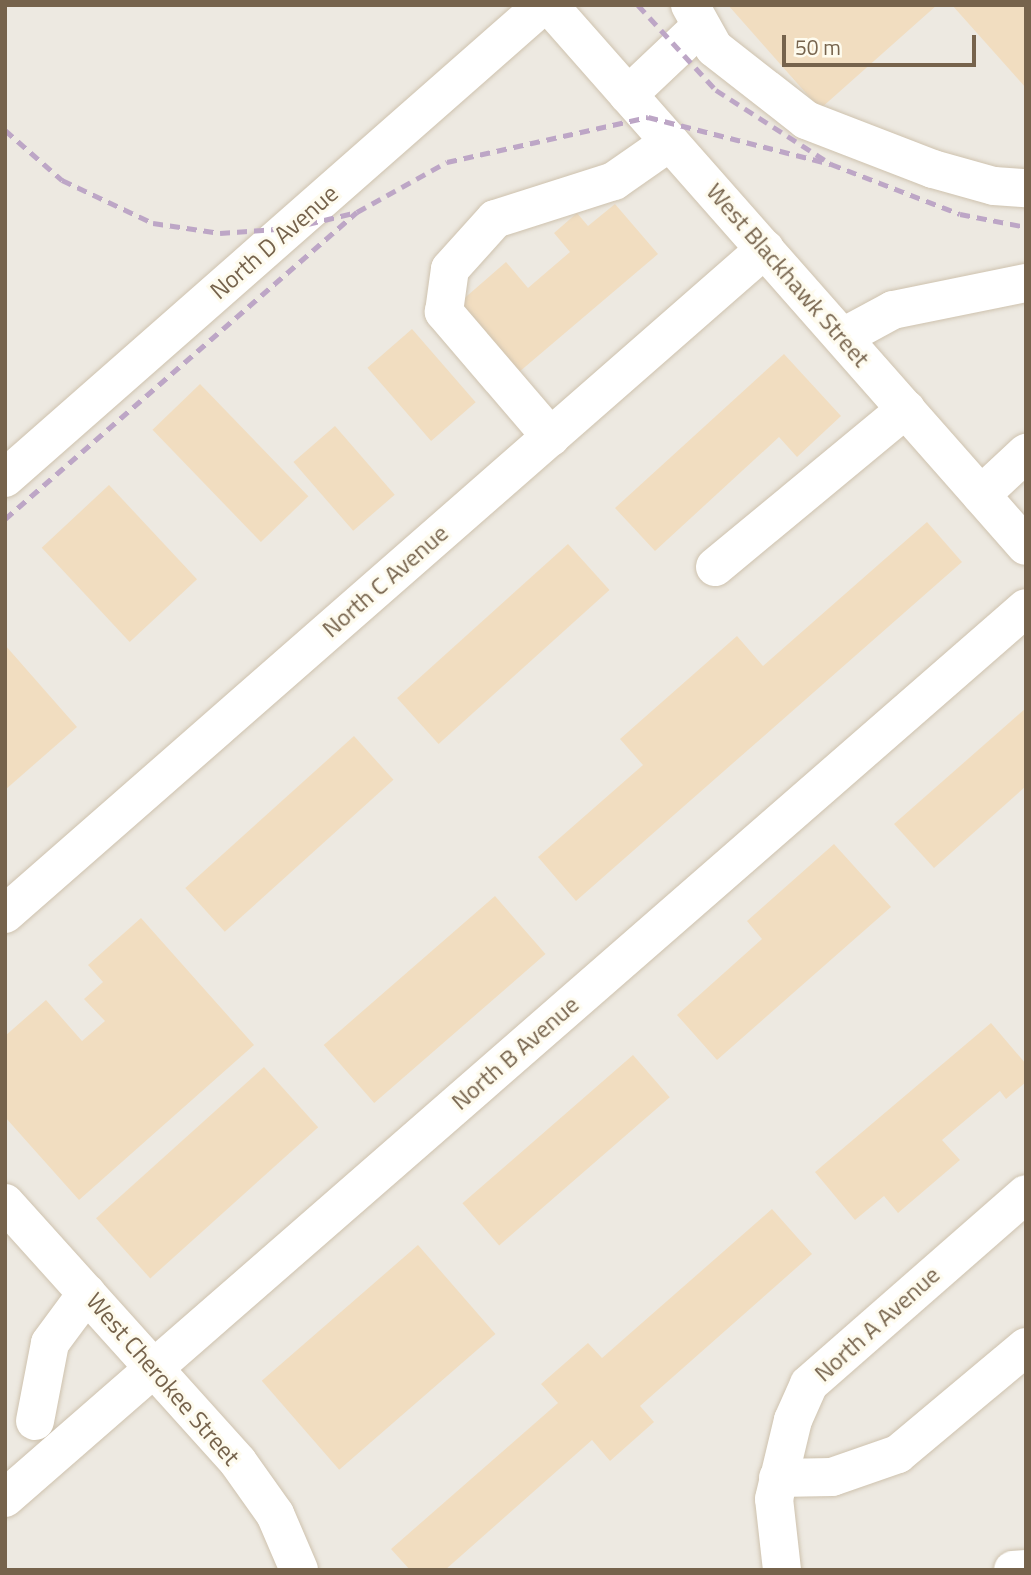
<!DOCTYPE html>
<style>
body{margin:0}
#map{position:relative;width:1031px;height:1575px;overflow:hidden;background:#fcf8e8;font-family:"Titillium Web",sans-serif}
div>[style]{position:absolute}
.industrial>*{inset:0;background:#ede9e1;transform-origin:0 0}
.building>*{inset:0;background:#f1ddc0;transform-origin:0 0}
.roads{filter:drop-shadow(0 0 2px #cec2ae) drop-shadow(0 0 2px #cec2ae)}
.minor>*{height:38px;margin:-19px;padding:0 19px;transform-origin:19px;border-radius:19px;background:#fff}
.rail>*{height:5px;margin-top:-2.5px;transform-origin:0;background:repeating-linear-gradient(90deg,#bda6c6 0 10px,transparent 0 17px)}
span{translate:-50% -50%;white-space:nowrap;text-align:center;line-height:1.15;-webkit-text-stroke:6px #fefbee;paint-order:stroke}
.street-label{font-size:24px;color:#76634c}
.frame{position:absolute;inset:0;border:7px solid #76634c;pointer-events:none}
.scale{position:absolute;left:782px;top:35px;width:194px;height:32px;box-sizing:border-box;border:4px solid #76634c;border-top:0;padding-left:9px;font-size:21px;line-height:24px;white-space:nowrap;color:#76634c;-webkit-text-stroke:5px #fefbee;paint-order:stroke}
</style>
<div id="map">
<div class="industrial">
<i style="left:5px;top:5px;width:1021px;height:1565px"></i>
</div>
<div class="building">
<i style="clip-path:polygon(728px 5px,937px 5px,820px 109px)"></i>
<i style="clip-path:polygon(952px 5px,1026px 5px,1026px 88px)"></i>
<i style="clip-path:polygon(615px 204px,658px 254px,512px 378px,452px 309px,506px 262px,528px 288px,570px 252px,554px 233px,577px 213px,588px 226px)"></i>
<i style="left:412px;top:329px;width:97px;height:59px;rotate:49deg"></i>
<i style="clip-path:polygon(784px 354px,841px 416px,797px 457px,779px 437px,655px 551px,615px 508px)"></i>
<i style="left:200px;top:384px;width:156px;height:66px;rotate:46deg"></i>
<i style="left:335px;top:426px;width:91px;height:55px;rotate:49deg"></i>
<i style="left:109px;top:485px;width:129px;height:92px;rotate:47deg"></i>
<i style="clip-path:polygon(927px 522px,962px 562px,576px 901px,538px 857px,643px 765px,620px 739px,737px 636px,763px 666px)"></i>
<i style="left:568px;top:544px;width:62px;height:230px;rotate:48deg"></i>
<i style="clip-path:polygon(5px 645px,77px 727px,5px 790px)"></i>
<i style="clip-path:polygon(1026px 708px,1026px 786px,934px 868px,894px 824px)"></i>
<i style="left:354px;top:736px;width:59px;height:227px;rotate:48deg"></i>
<i style="clip-path:polygon(834px 844px,891px 907px,717px 1060px,677px 1015px,762px 939px,747px 921px)"></i>
<i style="left:495px;top:896px;width:77px;height:227px;rotate:49deg"></i>
<i style="clip-path:polygon(141px 918px,254px 1045px,79px 1200px,5px 1117px,5px 1036px,46px 1000px,82px 1041px,105px 1021px,84px 999px,103px 982px,88px 965px)"></i>
<i style="clip-path:polygon(991px 1023px,1026px 1064px,1026px 1082px,1006px 1099px,1000px 1091px,942px 1140px,960px 1160px,898px 1213px,884px 1196px,855px 1220px,815px 1172px)"></i>
<i style="left:633px;top:1055px;width:56px;height:226px;rotate:49deg"></i>
<i style="left:264px;top:1067px;width:81px;height:226px;rotate:48deg"></i>
<i style="clip-path:polygon(772px 1209px,812px 1254px,640px 1406px,654px 1422px,610px 1461px,592px 1440px,445px 1570px,410px 1570px,391px 1549px,558px 1403px,541px 1384px,588px 1343px,602px 1358px)"></i>
<i style="left:418px;top:1245px;width:118px;height:207px;rotate:49deg"></i>
</div>
<div class="roads">
<div class="minor">
<i style="left:549px;top:5px;width:721px;rotate:48.6deg"></i>
<i style="left:690px;top:5px;width:49px;rotate:60.8deg"></i>
<i style="left:714px;top:48px;width:117px;rotate:38deg"></i>
<i style="left:806px;top:120px;width:136px;rotate:21.1deg"></i>
<i style="left:933px;top:169px;width:63px;rotate:15.6deg"></i>
<i style="left:994px;top:186px;width:32px;rotate:4deg"></i>
<i style="left:628px;top:95px;width:100px;rotate:-43.4deg"></i>
<i style="left:843px;top:337px;width:57px;rotate:-28.4deg"></i>
<i style="left:893px;top:310px;width:136px;rotate:-11.5deg"></i>
<i style="left:551px;top:437px;width:165px;rotate:-130.6deg"></i>
<i style="left:444px;top:312px;width:43px;rotate:-82.1deg"></i>
<i style="left:450px;top:269px;width:67px;rotate:-48deg"></i>
<i style="left:495px;top:219px;width:125px;rotate:-17.7deg"></i>
<i style="left:614px;top:181px;width:68px;rotate:-34.9deg"></i>
<i style="left:5px;top:478px;width:716px;rotate:-41.32deg"></i>
<i style="left:981px;top:495px;width:62px;rotate:-43deg"></i>
<i style="left:715px;top:567px;width:248px;rotate:-39.6deg"></i>
<i style="left:5px;top:914px;width:1010px;rotate:-41.19deg"></i>
<i style="left:5px;top:1203px;width:348px;rotate:48deg"></i>
<i style="left:238px;top:1462px;width:64px;rotate:54.6deg"></i>
<i style="left:275px;top:1514px;width:61px;rotate:66.8deg"></i>
<i style="left:35px;top:1421px;width:79px;rotate:-79.1deg"></i>
<i style="left:50px;top:1343px;width:62px;rotate:-53.5deg"></i>
<i style="left:778px;top:1478px;width:54px;rotate:-1.1deg"></i>
<i style="left:832px;top:1477px;width:70px;rotate:-19.2deg"></i>
<i style="left:898px;top:1454px;width:167px;rotate:-39.9deg"></i>
<i style="left:5px;top:1498px;width:1354px;rotate:-41.08deg"></i>
<i style="left:782px;top:1570px;width:71px;rotate:-96.4deg"></i>
<i style="left:774px;top:1499px;width:81px;rotate:-76.5deg"></i>
<i style="left:793px;top:1420px;width:39px;rotate:-66deg"></i>
<i style="left:809px;top:1384px;width:288px;rotate:-41.2deg"></i>
<i style="left:1013px;top:1570px;width:13px;rotate:-4deg"></i>
</div>
</div>
<div class="rail">
<i style="left:638px;top:5px;width:115px;rotate:47.5deg"></i>
<i style="left:716px;top:90px;width:137px;rotate:32.8deg"></i>
<i style="left:831px;top:164px;width:138px;rotate:21.2deg"></i>
<i style="left:960px;top:214px;width:67px;rotate:11.1deg"></i>
<i style="left:5px;top:130px;width:76px;rotate:41.3deg"></i>
<i style="left:62px;top:180px;width:101px;rotate:25.3deg"></i>
<i style="left:153px;top:223px;width:68px;rotate:8.5deg"></i>
<i style="left:220px;top:233px;width:71px;rotate:-4deg"></i>
<i style="left:291px;top:228px;width:64px;rotate:-13.6deg"></i>
<i style="left:5px;top:519px;width:467px;rotate:-41.1deg"></i>
<i style="left:357px;top:212px;width:103px;rotate:-29.1deg"></i>
<i style="left:447px;top:162px;width:206px;rotate:-12.6deg"></i>
<i style="left:648px;top:117px;width:189px;rotate:14.4deg"></i>
</div>
<div class="street-label">
<span style="left:274px;top:242px;rotate:-41deg">North D Avenue</span>
<span style="left:788px;top:275px;rotate:49deg">West Blackhawk Street</span>
<span style="left:385px;top:581px;rotate:-41deg">North C Avenue</span>
<span style="left:515px;top:1053px;rotate:-41deg">North B Avenue</span>
<span style="left:877px;top:1324px;rotate:-42deg">North A Avenue</span>
<span style="left:163px;top:1379px;rotate:49deg">West Cherokee Street</span>
</div>
<div class="frame"></div>
<div class="scale">50 m</div>
</div>
